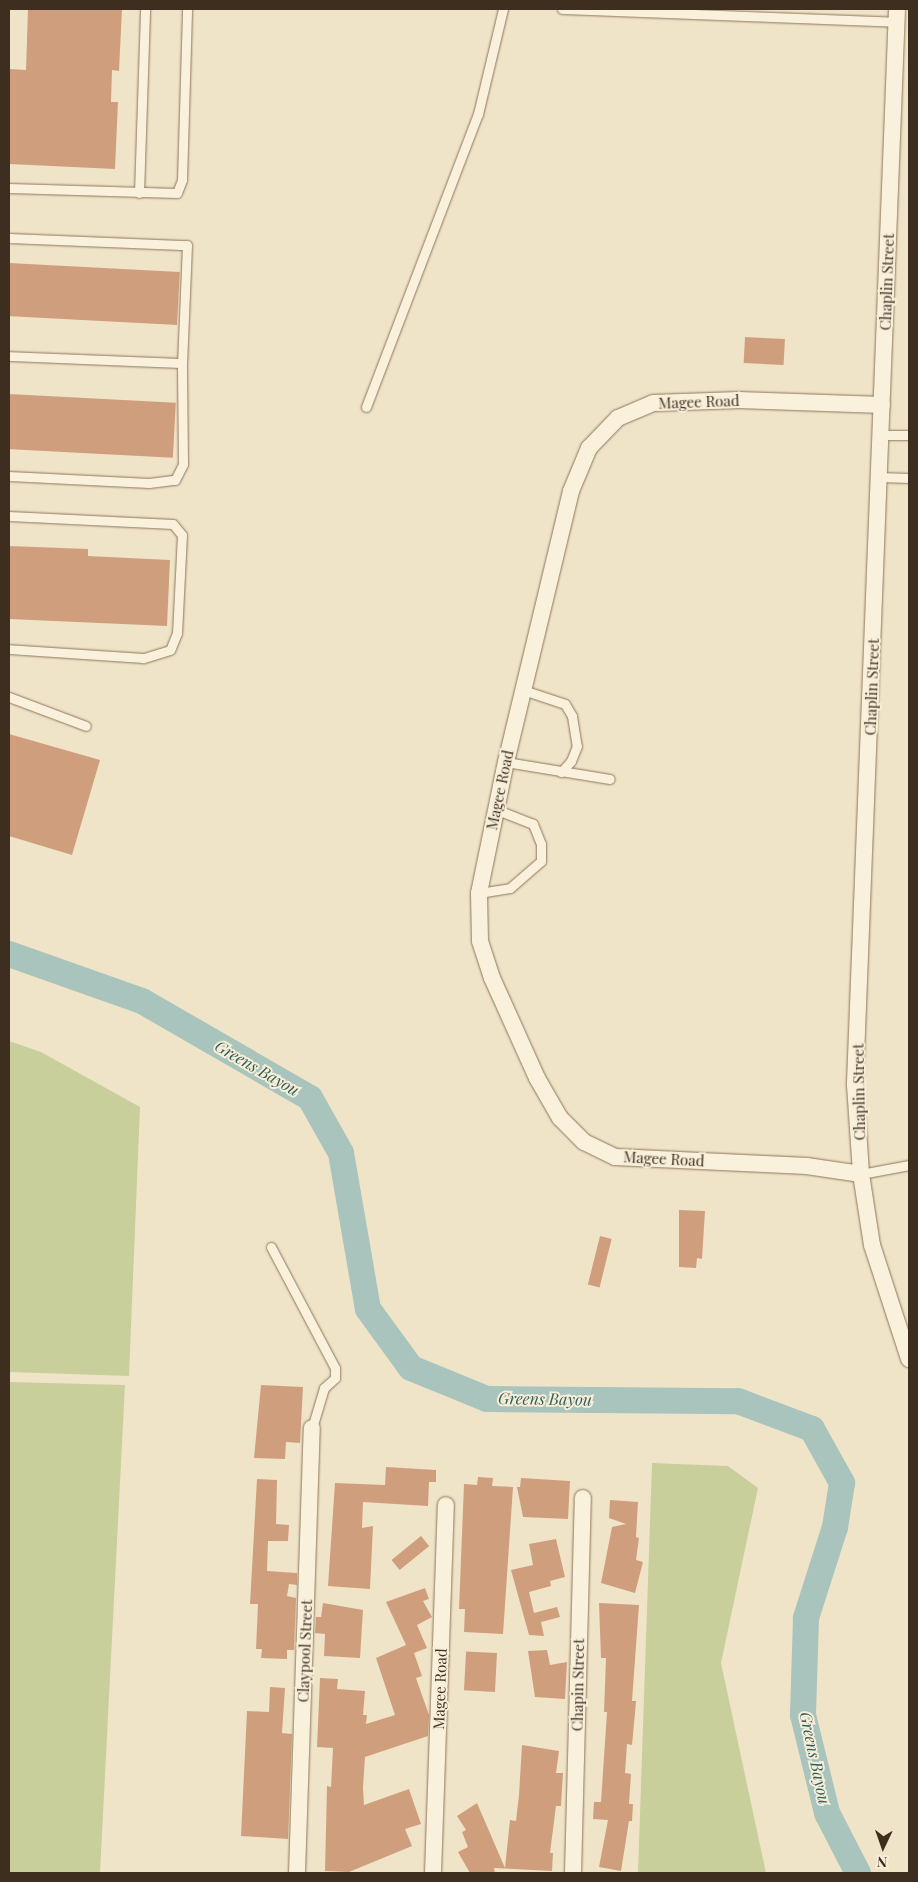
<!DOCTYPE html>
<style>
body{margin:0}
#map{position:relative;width:918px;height:1882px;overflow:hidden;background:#f0e4c8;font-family:"Playfair Display",serif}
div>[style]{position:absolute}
.green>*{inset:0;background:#c9cf9b}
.river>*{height:26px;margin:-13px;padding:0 13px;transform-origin:13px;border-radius:13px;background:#a9c4bc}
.building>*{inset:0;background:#cf9f7d;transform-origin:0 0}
.roads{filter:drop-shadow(0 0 1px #8d765c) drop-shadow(0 0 1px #8d765c)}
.service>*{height:9px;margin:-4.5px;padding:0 4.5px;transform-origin:4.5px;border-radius:4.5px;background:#faf1dc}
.minor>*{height:16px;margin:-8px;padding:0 8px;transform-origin:8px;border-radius:8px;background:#faf1dc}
span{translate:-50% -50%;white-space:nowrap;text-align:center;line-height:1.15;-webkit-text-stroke:4px #f7eed8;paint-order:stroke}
.street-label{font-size:15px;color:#3d2e20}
.water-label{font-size:16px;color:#2f5d5a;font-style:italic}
.frame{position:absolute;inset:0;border:10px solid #3d2e20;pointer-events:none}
.north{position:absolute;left:858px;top:1822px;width:50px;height:50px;-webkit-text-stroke:4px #f7eed8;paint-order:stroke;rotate:183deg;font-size:14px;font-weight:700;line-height:20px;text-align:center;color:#3d2e20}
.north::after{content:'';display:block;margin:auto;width:18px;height:22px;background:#3d2e20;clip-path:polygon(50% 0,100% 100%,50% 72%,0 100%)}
</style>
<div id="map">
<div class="green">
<i style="clip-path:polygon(9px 1041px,41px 1052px,140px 1107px,129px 1376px,9px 1372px)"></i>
<i style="clip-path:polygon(9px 1382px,125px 1385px,100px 1873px,9px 1873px)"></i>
<i style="clip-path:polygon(652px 1463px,728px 1466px,758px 1488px,721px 1663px,766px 1873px,638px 1873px)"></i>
</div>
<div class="river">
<i style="left:9px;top:954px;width:141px;rotate:19.5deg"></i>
<i style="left:142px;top:1001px;width:194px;rotate:30deg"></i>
<i style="left:310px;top:1098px;width:63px;rotate:60.6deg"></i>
<i style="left:341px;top:1153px;width:158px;rotate:80.2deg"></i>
<i style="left:368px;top:1309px;width:73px;rotate:53.9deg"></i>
<i style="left:411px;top:1368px;width:82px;rotate:22.2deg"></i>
<i style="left:487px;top:1399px;width:251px;rotate:0.5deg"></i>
<i style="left:738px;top:1401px;width:79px;rotate:20.7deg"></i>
<i style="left:812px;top:1429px;width:62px;rotate:60.9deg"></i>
<i style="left:842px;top:1483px;width:45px;rotate:99deg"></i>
<i style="left:835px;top:1527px;width:96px;rotate:107.7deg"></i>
<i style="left:806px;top:1618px;width:97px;rotate:91.8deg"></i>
<i style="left:803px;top:1715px;width:101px;rotate:76.2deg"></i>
<i style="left:827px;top:1813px;width:68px;rotate:62.7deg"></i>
</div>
<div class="building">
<i style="clip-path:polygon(28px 9px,122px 9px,119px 71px,112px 70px,111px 102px,118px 102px,115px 169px,9px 164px,9px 69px,26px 70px)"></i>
<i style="left:9px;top:263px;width:171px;height:53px;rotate:3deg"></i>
<i style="left:745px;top:337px;width:40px;height:26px;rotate:3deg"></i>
<i style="left:9px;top:394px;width:167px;height:55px;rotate:3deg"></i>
<i style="clip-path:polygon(9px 546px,88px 549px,88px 556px,170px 560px,167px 626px,9px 619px)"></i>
<i style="clip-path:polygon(9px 734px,100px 760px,72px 855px,9px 836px)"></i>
<i style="clip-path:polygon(679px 1210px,705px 1211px,702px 1259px,697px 1258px,696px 1268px,679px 1267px)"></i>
<i style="left:600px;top:1236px;width:12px;height:50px;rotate:14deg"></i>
<i style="clip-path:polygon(261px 1385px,303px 1387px,300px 1443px,286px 1442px,285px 1459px,254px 1458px)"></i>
<i style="clip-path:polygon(386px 1467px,436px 1470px,436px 1482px,429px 1482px,428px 1506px,363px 1502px,362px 1528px,373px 1526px,370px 1589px,328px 1586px,335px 1483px,385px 1485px)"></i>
<i style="clip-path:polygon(478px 1477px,493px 1478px,492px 1486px,513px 1487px,503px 1634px,464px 1632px,465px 1609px,459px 1609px,464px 1484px,477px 1485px)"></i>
<i style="clip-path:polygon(521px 1478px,570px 1481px,568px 1519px,523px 1517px,517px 1487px,520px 1487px)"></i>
<i style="clip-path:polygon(257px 1479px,277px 1480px,276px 1524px,289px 1525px,288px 1541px,268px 1541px,267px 1571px,297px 1573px,297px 1585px,289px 1584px,287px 1596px,296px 1598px,294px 1650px,287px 1650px,287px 1659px,261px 1658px,262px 1649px,256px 1649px,258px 1604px,250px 1604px)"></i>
<i style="clip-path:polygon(610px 1500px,638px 1502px,636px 1537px,639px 1538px,636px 1560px,643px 1562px,635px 1593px,601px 1583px,612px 1527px,626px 1524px,609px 1518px)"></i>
<i style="left:421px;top:1536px;width:13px;height:38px;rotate:51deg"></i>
<i style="clip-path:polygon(556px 1539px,565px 1577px,550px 1581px,551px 1586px,529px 1592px,534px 1613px,557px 1607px,560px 1617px,541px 1622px,544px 1636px,529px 1635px,511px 1570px,533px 1565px,529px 1544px)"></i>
<i style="clip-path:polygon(425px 1588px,429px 1599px,423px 1601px,432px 1617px,417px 1625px,427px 1648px,414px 1653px,422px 1676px,416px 1678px,429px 1715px,428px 1736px,365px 1757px,363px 1788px,364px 1805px,409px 1789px,421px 1824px,405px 1829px,412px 1846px,349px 1872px,325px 1871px,327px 1786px,331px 1787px,333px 1748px,317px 1747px,320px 1678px,338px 1679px,337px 1689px,365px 1691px,363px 1715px,367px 1715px,366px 1724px,395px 1715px,376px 1658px,406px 1645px,386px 1602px)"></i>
<i style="clip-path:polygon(323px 1603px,363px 1610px,360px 1658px,324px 1656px,325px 1634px,315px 1633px,316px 1617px,321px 1617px)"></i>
<i style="clip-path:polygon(599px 1603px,639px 1605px,632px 1701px,636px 1701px,635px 1713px,632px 1745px,627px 1744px,625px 1773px,631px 1774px,629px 1804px,633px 1804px,632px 1821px,629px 1821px,621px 1871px,599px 1867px,608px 1820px,593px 1819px,594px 1802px,601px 1802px,607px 1712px,604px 1712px,606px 1658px,601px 1658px)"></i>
<i style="clip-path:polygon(547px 1650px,550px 1665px,567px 1662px,565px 1699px,535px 1697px,528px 1651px)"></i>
<i style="left:497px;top:1653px;width:39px;height:31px;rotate:93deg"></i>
<i style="clip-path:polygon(270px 1687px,285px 1688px,282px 1733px,292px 1734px,288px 1839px,241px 1836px,247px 1711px,269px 1712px)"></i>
<i style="clip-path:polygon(522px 1745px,559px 1751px,556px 1773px,563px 1773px,561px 1806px,556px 1806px,550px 1853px,553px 1853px,552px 1871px,494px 1868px,495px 1873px,470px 1873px,458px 1852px,468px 1847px,462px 1832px,466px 1830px,457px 1816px,477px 1803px,505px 1868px,510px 1820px,516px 1821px,519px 1795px)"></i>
</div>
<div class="roads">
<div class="service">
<i style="left:562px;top:9px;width:335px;rotate:2.2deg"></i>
<i style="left:9px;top:188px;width:168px;rotate:1.7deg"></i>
<i style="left:177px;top:193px;width:14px;rotate:-69deg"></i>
<i style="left:182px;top:180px;width:171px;rotate:-88.3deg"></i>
<i style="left:139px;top:193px;width:184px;rotate:-88.1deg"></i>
<i style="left:9px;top:238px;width:178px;rotate:2.3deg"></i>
<i style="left:187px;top:245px;width:118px;rotate:92.4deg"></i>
<i style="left:182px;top:363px;width:173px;rotate:-177.7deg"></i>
<i style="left:366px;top:407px;width:314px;rotate:-69.1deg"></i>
<i style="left:478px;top:114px;width:108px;rotate:-76.6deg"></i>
<i style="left:881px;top:435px;width:28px"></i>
<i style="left:9px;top:476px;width:140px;rotate:2.9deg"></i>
<i style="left:149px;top:483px;width:26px;rotate:-7deg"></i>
<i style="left:175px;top:480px;width:18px;rotate:-63deg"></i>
<i style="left:183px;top:464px;width:101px;rotate:-90.6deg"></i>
<i style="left:879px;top:477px;width:30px;rotate:2deg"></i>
<i style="left:9px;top:516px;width:164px;rotate:2.8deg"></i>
<i style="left:173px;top:524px;width:14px;rotate:51deg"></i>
<i style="left:182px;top:535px;width:98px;rotate:92.9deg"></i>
<i style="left:177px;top:633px;width:18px;rotate:112deg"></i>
<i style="left:170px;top:650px;width:28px;rotate:163deg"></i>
<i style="left:143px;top:658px;width:134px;rotate:-176.2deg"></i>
<i style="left:523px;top:690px;width:44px;rotate:18.4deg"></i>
<i style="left:565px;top:704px;width:14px;rotate:60deg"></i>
<i style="left:572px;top:716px;width:30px;rotate:81deg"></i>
<i style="left:577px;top:746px;width:16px;rotate:112deg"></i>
<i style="left:571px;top:761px;width:15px;rotate:132deg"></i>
<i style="left:9px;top:697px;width:82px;rotate:20.6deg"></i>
<i style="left:506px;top:762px;width:105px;rotate:9.3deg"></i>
<i style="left:479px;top:893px;width:31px;rotate:-9deg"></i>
<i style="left:510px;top:888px;width:41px;rotate:-41.1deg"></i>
<i style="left:541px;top:861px;width:17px;rotate:-90deg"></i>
<i style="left:541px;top:844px;width:22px;rotate:-112deg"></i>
<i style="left:533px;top:824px;width:41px;rotate:-158.5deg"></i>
<i style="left:861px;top:1174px;width:49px;rotate:-10.6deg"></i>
<i style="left:271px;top:1247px;width:137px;rotate:62.1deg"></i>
<i style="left:335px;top:1368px;width:10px;rotate:90deg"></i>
<i style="left:335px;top:1378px;width:15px;rotate:138deg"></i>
<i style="left:324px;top:1388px;width:42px;rotate:106.7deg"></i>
</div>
<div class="minor">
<i style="left:897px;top:9px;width:1077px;rotate:92.24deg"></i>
<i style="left:855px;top:1085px;width:89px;rotate:86.1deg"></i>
<i style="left:861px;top:1174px;width:72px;rotate:81.2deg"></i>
<i style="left:872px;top:1245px;width:120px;rotate:72deg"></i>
<i style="left:861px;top:1174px;width:55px;rotate:-171.6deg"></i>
<i style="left:807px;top:1166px;width:192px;rotate:-177.3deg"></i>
<i style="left:615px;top:1157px;width:34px;rotate:-154deg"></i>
<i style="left:584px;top:1142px;width:34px;rotate:-135deg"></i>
<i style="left:560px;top:1118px;width:46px;rotate:-119.9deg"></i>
<i style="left:537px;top:1078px;width:110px;rotate:-114.2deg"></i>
<i style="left:492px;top:978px;width:39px;rotate:-108deg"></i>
<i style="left:480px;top:941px;width:48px;rotate:-91.2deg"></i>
<i style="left:479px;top:893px;width:134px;rotate:-78.4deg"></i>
<i style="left:506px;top:762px;width:279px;rotate:-76.5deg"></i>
<i style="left:571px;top:491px;width:47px;rotate:-67.3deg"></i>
<i style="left:589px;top:448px;width:42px;rotate:-46deg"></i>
<i style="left:618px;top:418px;width:38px;rotate:-23deg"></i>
<i style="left:653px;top:403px;width:86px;rotate:-2deg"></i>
<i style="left:739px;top:400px;width:143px;rotate:2deg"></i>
<i style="left:297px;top:1873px;width:445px;rotate:-88.1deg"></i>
<i style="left:433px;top:1873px;width:368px;rotate:-88deg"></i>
<i style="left:573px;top:1873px;width:375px;rotate:-88.5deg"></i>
</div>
</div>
<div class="street-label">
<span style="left:887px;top:282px;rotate:-88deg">Chaplin Street</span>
<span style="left:699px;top:402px;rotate:-2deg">Magee Road</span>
<span style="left:872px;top:687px;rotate:-88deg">Chaplin Street</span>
<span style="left:500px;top:790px;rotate:-78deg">Magee Road</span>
<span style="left:859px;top:1092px;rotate:-91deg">Chaplin Street</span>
<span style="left:664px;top:1159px;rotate:3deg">Magee Road</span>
<span style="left:305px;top:1651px;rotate:-88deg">Claypool Street</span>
<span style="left:578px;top:1685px;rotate:-89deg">Chapin Street</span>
<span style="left:440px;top:1689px;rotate:-88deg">Magee Road</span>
</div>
<div class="water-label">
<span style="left:257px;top:1068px;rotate:30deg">Greens Bayou</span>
<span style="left:545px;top:1399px;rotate:1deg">Greens Bayou</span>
<span style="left:815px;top:1758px;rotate:78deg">Greens Bayou</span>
</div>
<div class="frame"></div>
<div class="north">N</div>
</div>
